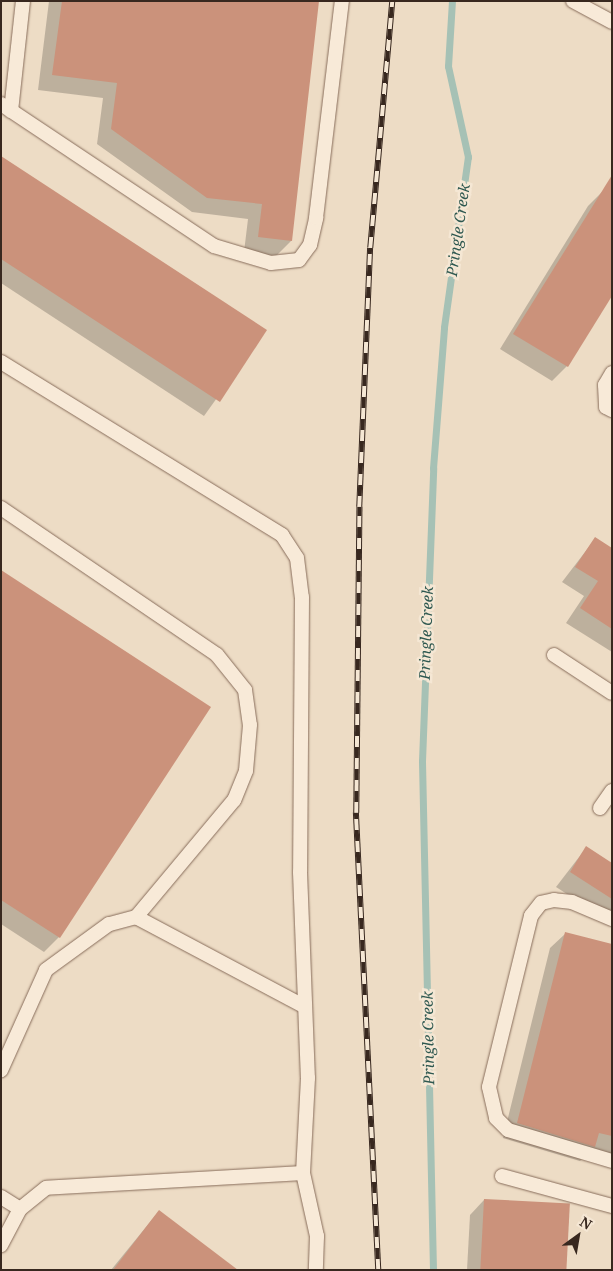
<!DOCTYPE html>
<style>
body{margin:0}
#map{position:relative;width:613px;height:1271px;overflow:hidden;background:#eddcc5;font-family:"Noto Serif",serif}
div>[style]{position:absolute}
.shadow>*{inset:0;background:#0003}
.stream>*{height:7px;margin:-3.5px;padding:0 3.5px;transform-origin:3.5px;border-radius:3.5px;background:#a6c1b5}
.building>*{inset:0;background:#cb927b;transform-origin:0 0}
.roads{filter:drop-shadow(0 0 1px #886d5b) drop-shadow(0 0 1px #886d5b)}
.lane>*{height:14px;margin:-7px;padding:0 7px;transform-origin:7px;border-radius:7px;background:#f8ead8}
.rail>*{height:5.5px;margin-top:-2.75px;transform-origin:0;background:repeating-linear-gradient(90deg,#f5e7d4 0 11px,#38281f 0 22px);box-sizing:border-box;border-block:1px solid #38281f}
span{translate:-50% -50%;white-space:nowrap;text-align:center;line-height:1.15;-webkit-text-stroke:5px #f5e7d4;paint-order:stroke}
.water-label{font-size:15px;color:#2e5850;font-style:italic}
.frame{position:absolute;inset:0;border:2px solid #38281f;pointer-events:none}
.north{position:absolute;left:553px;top:1211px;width:50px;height:50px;-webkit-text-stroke:4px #f5e7d4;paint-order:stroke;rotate:32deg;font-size:14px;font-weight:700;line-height:20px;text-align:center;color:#38281f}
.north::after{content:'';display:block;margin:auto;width:18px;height:22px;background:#38281f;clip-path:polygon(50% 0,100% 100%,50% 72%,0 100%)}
</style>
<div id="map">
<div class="shadow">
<i style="clip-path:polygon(49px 1px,317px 1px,291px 241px,276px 256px,244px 252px,248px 219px,192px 212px,97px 144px,103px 98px,38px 90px)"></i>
<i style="clip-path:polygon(1px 157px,265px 331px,204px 416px,1px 283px)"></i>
<i style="clip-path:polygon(603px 191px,612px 294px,567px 366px,552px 381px,500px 349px,588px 206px)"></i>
<i style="clip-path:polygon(595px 539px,612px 549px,612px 652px,566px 623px,584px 596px,562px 582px)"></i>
<i style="clip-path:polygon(1px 572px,59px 937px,44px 952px,1px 924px)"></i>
<i style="clip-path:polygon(586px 848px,612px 864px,612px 923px,556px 887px)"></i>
<i style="clip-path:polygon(565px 934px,612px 946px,612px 1154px,592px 1149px,580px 1161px,503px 1138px,550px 948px)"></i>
<i style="clip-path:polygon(484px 1200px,565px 1270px,467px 1270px,470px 1215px)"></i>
<i style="clip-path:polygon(159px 1211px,236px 1270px,111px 1270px)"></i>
</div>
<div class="stream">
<i style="left:433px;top:1270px;width:509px;rotate:-91.24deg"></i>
<i style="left:422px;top:761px;width:293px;rotate:-87.8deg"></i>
<i style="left:433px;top:468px;width:141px;rotate:-85.5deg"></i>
<i style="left:444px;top:327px;width:172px;rotate:-82deg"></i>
<i style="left:468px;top:157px;width:93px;rotate:-102.4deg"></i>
<i style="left:448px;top:66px;width:65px;rotate:-86.5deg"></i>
</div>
<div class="building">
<i style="clip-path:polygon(62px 1px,319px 1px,292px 241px,258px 237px,262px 204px,207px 198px,111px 129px,117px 83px,52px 75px)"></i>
<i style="clip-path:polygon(1px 156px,267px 330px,220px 402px,1px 259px)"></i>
<i style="clip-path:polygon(612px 175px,612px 296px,568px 367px,513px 334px)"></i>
<i style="clip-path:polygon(595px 537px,612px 548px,612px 629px,580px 608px,598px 581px,575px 567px)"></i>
<i style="clip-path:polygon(1px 570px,211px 707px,60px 938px,1px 900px)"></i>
<i style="clip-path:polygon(586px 846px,612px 863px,612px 899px,570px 872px)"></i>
<i style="clip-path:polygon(565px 932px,612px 944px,612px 1136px,599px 1133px,595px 1147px,517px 1123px)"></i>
<i style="left:484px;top:1199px;width:86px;height:71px;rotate:3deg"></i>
<i style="clip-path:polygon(159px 1210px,238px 1270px,113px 1270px)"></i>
</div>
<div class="roads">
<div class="lane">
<i style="left:573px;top:1px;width:44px;rotate:28.3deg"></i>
<i style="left:1px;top:104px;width:256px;rotate:33.7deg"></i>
<i style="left:214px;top:246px;width:59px;rotate:16.6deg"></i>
<i style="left:271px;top:263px;width:28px;rotate:-6deg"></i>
<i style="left:299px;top:260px;width:19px;rotate:-54deg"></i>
<i style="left:310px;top:245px;width:28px;rotate:-77deg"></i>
<i style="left:316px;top:218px;width:219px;rotate:-83.2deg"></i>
<i style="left:11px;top:111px;width:111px;rotate:-83.8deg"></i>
<i style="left:1px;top:362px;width:330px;rotate:31.6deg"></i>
<i style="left:282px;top:535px;width:27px;rotate:57deg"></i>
<i style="left:297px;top:558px;width:39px;rotate:83deg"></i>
<i style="left:302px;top:597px;width:275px;rotate:90.4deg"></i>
<i style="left:300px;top:872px;width:206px;rotate:87.8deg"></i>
<i style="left:308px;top:1078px;width:95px;rotate:93deg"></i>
<i style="left:303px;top:1173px;width:257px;rotate:176.7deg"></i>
<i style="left:46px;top:1188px;width:33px;rotate:141deg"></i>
<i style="left:612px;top:373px;width:14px;rotate:120deg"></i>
<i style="left:605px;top:385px;width:22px;rotate:87deg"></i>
<i style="left:606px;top:407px;width:7px;rotate:27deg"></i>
<i style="left:1px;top:508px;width:261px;rotate:34.2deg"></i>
<i style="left:217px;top:655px;width:45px;rotate:51.3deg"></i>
<i style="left:245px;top:690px;width:35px;rotate:82deg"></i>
<i style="left:250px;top:725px;width:46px;rotate:95deg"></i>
<i style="left:246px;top:771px;width:31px;rotate:112deg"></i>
<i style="left:234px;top:800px;width:153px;rotate:129.9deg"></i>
<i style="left:136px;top:917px;width:28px;rotate:165deg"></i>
<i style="left:109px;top:924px;width:78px;rotate:143.9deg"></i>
<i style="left:46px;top:970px;width:110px;rotate:114.2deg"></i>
<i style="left:554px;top:655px;width:69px;rotate:33.2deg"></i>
<i style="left:600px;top:808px;width:21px;rotate:-55deg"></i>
<i style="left:136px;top:917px;width:191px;rotate:28deg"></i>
<i style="left:612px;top:919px;width:43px;rotate:-157deg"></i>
<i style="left:572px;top:902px;width:18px;rotate:-174deg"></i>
<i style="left:554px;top:900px;width:13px;rotate:167deg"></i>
<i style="left:541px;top:903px;width:16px;rotate:128deg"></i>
<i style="left:531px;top:916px;width:176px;rotate:103.8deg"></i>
<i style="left:489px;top:1087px;width:32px;rotate:77deg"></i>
<i style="left:496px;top:1118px;width:17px;rotate:45deg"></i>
<i style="left:508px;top:1130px;width:109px;rotate:16.6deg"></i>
<i style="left:303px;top:1173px;width:65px;rotate:77.5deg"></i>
<i style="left:317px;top:1236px;width:34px;rotate:92deg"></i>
<i style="left:502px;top:1176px;width:114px;rotate:15.3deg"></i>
<i style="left:1px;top:1197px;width:22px;rotate:32deg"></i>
<i style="left:20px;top:1209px;width:41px;rotate:117.8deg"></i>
</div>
</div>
<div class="rail">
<i style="left:378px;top:1270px;width:458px;rotate:-92.8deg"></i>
<i style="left:356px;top:813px;width:306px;rotate:-89.4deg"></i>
<i style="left:359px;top:507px;width:259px;rotate:-87.6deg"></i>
<i style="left:370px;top:248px;width:248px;rotate:-84.9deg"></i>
</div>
<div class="water-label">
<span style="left:458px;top:230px;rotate:-82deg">Pringle Creek</span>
<span style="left:426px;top:633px;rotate:-88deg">Pringle Creek</span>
<span style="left:428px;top:1038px;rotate:-91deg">Pringle Creek</span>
</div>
<div class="frame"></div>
<div class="north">N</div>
</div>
